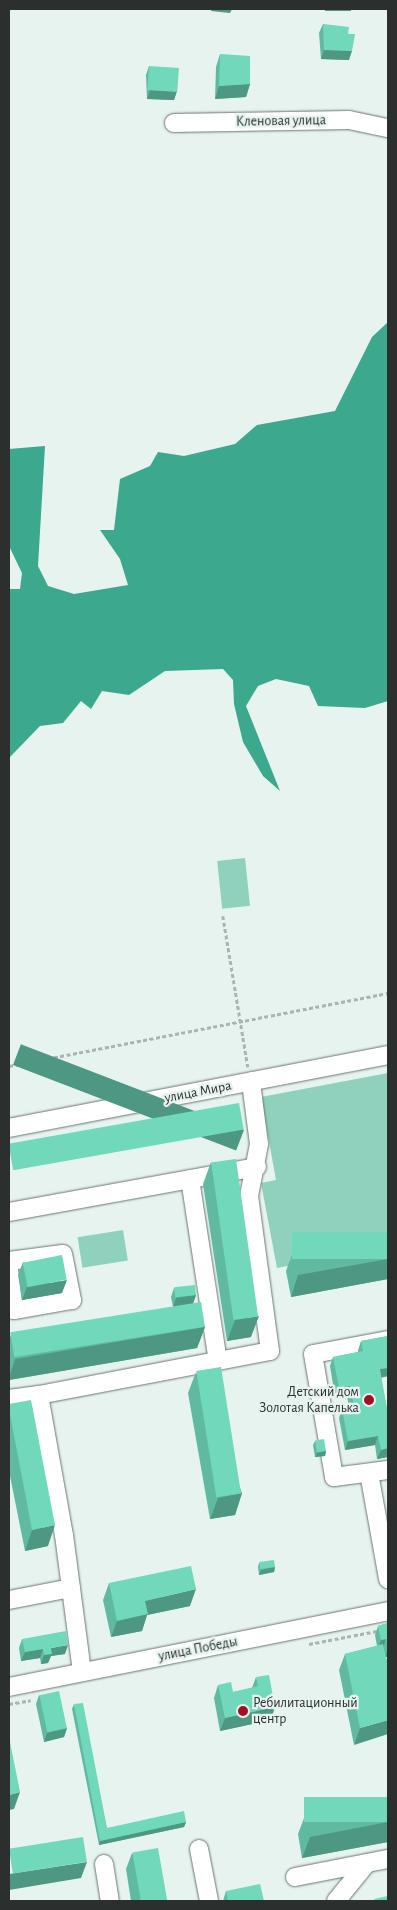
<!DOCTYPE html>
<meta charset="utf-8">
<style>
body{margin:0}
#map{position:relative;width:397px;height:1910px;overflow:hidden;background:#e6f3ee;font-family:"Alegreya Sans",sans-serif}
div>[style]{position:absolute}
.green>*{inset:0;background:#8ed2bd;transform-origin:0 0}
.water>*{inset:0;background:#3ca88d}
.path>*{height:2.5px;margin-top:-1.25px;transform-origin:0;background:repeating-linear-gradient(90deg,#aab5b1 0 4px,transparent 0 6.5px)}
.roads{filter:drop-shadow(0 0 1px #6a7571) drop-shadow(0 0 1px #6a7571)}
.minor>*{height:18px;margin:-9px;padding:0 9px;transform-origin:9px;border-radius:9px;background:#fff}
.wall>*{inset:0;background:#60baa1}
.shaded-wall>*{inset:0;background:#4e9783;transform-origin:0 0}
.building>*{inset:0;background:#70d8bb;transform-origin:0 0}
.dots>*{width:14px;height:14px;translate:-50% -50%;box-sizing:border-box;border:2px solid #e6f3ee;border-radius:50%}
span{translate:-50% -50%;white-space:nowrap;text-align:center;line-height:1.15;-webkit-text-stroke:4.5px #e6f3ee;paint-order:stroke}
.street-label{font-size:14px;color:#2b302f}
.poi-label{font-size:14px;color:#2b302f}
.right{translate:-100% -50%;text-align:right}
.left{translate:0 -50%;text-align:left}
.frame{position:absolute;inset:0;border:10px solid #2b302f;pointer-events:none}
</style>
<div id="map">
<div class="green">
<i style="left:245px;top:858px;width:48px;height:28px;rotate:84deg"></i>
<i style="clip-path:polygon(388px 1073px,388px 1247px,277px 1268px,261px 1183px,276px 1180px,261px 1097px)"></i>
<i style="left:123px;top:1230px;width:31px;height:46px;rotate:81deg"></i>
</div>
<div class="water">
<i style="clip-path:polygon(388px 322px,388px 701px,365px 708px,318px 706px,309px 686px,276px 679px,258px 686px,246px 706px,280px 791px,263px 776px,243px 742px,234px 704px,233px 680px,223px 669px,165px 671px,129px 695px,102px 691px,91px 709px,81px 701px,63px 723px,40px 726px,9px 758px,9px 589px,20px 589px,22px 573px,9px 546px,9px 449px,45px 446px,38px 566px,48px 586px,74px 594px,128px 585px,120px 559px,100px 530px,114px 530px,120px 479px,150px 466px,158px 452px,184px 456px,235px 444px,257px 425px,335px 411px,372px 337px)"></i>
</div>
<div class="path">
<i style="left:223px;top:916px;width:153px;rotate:80.6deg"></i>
<i style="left:9px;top:1066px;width:386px;rotate:-10.9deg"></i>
<i style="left:309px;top:1644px;width:69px;rotate:-10.8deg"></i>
<i style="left:9px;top:1704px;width:22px;rotate:-10deg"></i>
</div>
<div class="roads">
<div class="minor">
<i style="left:174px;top:123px;width:175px;rotate:-1deg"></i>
<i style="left:349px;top:120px;width:40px;rotate:12deg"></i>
<i style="left:9px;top:1128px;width:386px;rotate:-10.9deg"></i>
<i style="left:190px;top:1179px;width:184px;rotate:81.3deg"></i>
<i style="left:218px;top:1361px;width:53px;rotate:-10.9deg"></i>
<i style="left:270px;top:1351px;width:156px;rotate:-97.7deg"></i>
<i style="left:249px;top:1196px;width:53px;rotate:-79.1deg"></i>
<i style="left:259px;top:1144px;width:63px;rotate:-97.4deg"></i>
<i style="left:9px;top:1212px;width:252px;rotate:-10.3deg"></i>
<i style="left:9px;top:1261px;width:54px;rotate:-7.4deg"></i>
<i style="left:63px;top:1254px;width:47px;rotate:78.9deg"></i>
<i style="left:72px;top:1300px;width:59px;rotate:170.2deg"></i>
<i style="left:14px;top:1310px;width:41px;rotate:-97deg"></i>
<i style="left:388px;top:1340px;width:76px;rotate:169.4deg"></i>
<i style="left:313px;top:1354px;width:125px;rotate:80.3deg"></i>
<i style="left:334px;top:1477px;width:54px;rotate:-7.4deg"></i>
<i style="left:39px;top:1395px;width:182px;rotate:-10.8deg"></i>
<i style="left:9px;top:1399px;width:30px;rotate:-8deg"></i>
<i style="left:39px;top:1395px;width:142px;rotate:79.9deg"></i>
<i style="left:64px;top:1535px;width:138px;rotate:82.5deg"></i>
<i style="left:369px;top:1473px;width:108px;rotate:79.8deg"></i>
<i style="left:9px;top:1600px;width:63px;rotate:-11deg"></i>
<i style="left:9px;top:1687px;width:387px;rotate:-11.3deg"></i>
<i style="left:199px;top:1849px;width:53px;rotate:79.1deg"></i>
<i style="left:104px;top:1864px;width:37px;rotate:81deg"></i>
<i style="left:295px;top:1877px;width:95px;rotate:-11deg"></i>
<i style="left:336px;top:1901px;width:49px;rotate:-50.8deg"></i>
</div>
</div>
<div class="wall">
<i style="clip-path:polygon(323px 24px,348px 34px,349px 60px,321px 59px,319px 33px)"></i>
<i style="clip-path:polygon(220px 54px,250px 84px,246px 97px,215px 99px,216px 67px)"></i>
<i style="clip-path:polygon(149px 66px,177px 91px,174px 100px,147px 99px,146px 75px)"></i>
<i style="clip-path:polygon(211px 1162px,251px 1337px,227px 1341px,203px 1184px)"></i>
<i style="clip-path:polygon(388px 1232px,388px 1279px,291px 1297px,286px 1271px,294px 1249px)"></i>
<i style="clip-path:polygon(23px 1262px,62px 1293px,22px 1300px,18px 1275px)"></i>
<i style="clip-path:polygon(174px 1288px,196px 1295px,193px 1303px,205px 1327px,197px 1348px,9px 1380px,9px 1341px,11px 1334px,173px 1307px,171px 1297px)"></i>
<i style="clip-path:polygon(388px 1336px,388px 1376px,381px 1378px,388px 1415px,388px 1457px,377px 1459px,375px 1445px,345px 1450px,339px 1418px,342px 1409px,349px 1408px,347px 1395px,335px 1397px,330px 1366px,333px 1357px,358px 1352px,358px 1350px,361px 1341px)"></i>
<i style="clip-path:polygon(196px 1372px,242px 1493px,235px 1515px,210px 1519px,188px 1393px)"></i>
<i style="clip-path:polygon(9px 1404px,48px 1546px,25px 1551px,9px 1471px)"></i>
<i style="clip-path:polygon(315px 1441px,326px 1451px,325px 1456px,315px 1457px,313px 1445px)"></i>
<i style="clip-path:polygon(259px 1563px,275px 1567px,274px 1572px,259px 1575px,258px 1567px)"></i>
<i style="clip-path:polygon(109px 1583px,190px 1606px,147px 1615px,142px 1631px,111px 1637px,103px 1600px)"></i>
<i style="clip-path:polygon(388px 1623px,388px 1657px,386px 1657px,388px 1667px,354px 1745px,339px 1670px,345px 1654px,377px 1646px,375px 1635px,378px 1626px)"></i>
<i style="clip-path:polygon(22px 1639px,65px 1654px,51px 1656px,48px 1663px,41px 1664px,40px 1658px,21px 1661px,19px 1648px)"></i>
<i style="clip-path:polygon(256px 1677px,271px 1720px,220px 1731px,214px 1698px,218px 1685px,233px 1692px,252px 1688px)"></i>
<i style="clip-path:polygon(39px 1695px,67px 1728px,64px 1737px,44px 1742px,36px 1704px)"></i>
<i style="clip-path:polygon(74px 1704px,107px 1828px,186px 1822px,184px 1827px,99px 1845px,72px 1709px)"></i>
<i style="clip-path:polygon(388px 1797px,388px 1842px,302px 1858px,298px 1834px,306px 1813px)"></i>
<i style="clip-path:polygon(132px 1853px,167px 1901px,131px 1901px,126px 1869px)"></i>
<i style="clip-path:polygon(226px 1891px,264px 1901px,223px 1901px)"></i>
</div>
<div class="shaded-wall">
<i style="clip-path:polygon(212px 9px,232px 9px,230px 13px,211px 11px)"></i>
<i style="left:325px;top:9px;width:26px;height:2px"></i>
<i style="clip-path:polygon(324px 50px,352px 51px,349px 60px,321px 59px)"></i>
<i style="clip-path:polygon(250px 84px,246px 97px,215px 99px,219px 86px)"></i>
<i style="clip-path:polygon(150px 90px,177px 91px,174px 100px,147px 99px)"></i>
<i style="left:244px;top:1130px;width:22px;height:239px;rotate:111deg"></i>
<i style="clip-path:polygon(388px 1259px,388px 1279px,291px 1297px,298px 1275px)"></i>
<i style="clip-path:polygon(67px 1280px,62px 1293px,22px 1300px,27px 1287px)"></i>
<i style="clip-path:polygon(196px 1295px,193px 1304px,173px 1307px,176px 1298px)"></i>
<i style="clip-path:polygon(259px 1316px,251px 1337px,227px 1341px,235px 1320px)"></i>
<i style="clip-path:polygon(205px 1327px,197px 1348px,9px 1380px,9px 1378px,15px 1359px)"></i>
<i style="clip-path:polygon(388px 1368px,388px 1376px,377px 1378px,380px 1369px)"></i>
<i style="clip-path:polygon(350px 1386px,347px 1395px,335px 1397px,339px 1388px)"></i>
<i style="clip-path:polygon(378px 1436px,375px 1445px,345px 1450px,348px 1441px)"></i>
<i style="clip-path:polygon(388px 1448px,388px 1457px,377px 1459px,381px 1450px)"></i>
<i style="clip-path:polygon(326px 1451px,325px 1456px,315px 1457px,317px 1453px)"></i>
<i style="clip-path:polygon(242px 1493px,235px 1515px,210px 1519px,218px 1498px)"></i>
<i style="clip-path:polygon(55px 1525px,48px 1546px,25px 1551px,32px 1530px)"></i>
<i style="clip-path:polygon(275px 1567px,274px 1572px,259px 1575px,261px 1570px)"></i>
<i style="clip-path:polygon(196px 1589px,190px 1606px,147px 1615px,142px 1631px,111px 1637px,117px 1621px,145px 1601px)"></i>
<i style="clip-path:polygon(386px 1639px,383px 1648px,378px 1649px,381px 1640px)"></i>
<i style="clip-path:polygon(68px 1645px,65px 1654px,51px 1656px,48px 1663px,41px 1664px,44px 1655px,51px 1648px)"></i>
<i style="clip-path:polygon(388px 1648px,388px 1657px,385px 1657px)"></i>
<i style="clip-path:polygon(43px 1649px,40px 1658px,21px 1661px,25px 1652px)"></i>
<i style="clip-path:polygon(275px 1707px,271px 1720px,220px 1731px,225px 1718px)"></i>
<i style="clip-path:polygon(388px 1720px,388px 1734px,354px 1745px,360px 1728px)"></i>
<i style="clip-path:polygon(67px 1728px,64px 1737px,44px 1742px,47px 1733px)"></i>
<i style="clip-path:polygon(20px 1792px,14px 1809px,9px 1810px,9px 1795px)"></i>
<i style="clip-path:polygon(186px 1822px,184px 1827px,99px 1845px,100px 1841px)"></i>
<i style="clip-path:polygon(388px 1822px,388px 1842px,302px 1858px,310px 1837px)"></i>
<i style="clip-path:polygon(87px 1862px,81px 1878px,9px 1890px,9px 1874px)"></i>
</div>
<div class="building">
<i style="clip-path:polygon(323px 24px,349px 27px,348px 34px,355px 34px,352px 51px,324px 50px)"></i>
<i style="clip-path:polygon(220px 54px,250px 56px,250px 84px,219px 86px)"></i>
<i style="left:149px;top:66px;width:30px;height:24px;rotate:4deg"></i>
<i style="left:239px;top:1103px;width:27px;height:234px;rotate:80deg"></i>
<i style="left:236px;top:1159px;width:159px;height:25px;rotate:82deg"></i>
<i style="left:388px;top:1232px;width:27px;height:96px;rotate:90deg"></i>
<i style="left:62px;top:1255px;width:25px;height:40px;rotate:79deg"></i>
<i style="left:195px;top:1285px;width:10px;height:21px;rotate:84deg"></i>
<i style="left:201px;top:1302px;width:25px;height:193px;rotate:81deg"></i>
<i style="clip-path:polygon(388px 1336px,388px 1368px,380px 1369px,388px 1415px,388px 1448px,381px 1450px,378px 1436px,348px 1441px,342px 1409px,354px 1407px,350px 1386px,339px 1388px,333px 1357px,363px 1351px,361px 1341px)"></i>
<i style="left:221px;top:1367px;width:128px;height:25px;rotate:81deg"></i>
<i style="clip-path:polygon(31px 1400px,55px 1525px,32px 1530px,9px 1409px,9px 1404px)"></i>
<i style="left:324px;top:1439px;width:12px;height:9px;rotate:81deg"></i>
<i style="left:274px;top:1560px;width:7px;height:15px;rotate:82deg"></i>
<i style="clip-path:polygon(191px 1566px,196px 1589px,145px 1601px,148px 1614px,117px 1621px,109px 1583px)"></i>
<i style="clip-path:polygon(388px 1623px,388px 1648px,386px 1639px,381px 1640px,378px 1626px)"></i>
<i style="clip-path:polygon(66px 1631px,68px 1645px,51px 1648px,52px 1654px,44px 1655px,43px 1649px,25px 1652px,22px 1639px)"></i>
<i style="clip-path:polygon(383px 1644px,388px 1667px,388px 1720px,360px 1728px,345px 1654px)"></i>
<i style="clip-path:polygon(269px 1675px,275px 1707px,225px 1718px,218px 1685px,231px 1682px,233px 1692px,258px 1686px,256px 1677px)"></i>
<i style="left:59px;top:1691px;width:38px;height:20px;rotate:78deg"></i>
<i style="clip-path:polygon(83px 1703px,107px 1828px,184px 1811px,186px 1822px,100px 1841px,74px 1704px)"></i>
<i style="clip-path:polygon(9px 1737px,20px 1792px,9px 1795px)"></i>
<i style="left:388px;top:1797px;width:25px;height:84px;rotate:90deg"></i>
<i style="left:83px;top:1837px;width:25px;height:75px;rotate:81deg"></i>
<i style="left:158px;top:1848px;width:54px;height:26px;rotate:80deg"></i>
<i style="clip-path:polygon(260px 1884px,264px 1901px,228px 1901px,226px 1891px)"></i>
<i style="clip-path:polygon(388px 1896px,388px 1901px,375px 1901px,374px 1899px)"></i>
</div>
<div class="dots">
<i style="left:369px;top:1400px;background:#a60d22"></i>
<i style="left:243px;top:1711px;background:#a60d22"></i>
</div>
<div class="street-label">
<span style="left:281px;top:121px;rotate:-1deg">Кленовая улица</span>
<span style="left:198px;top:1092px;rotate:-11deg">улица Мира</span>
<span style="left:198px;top:1649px;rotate:-11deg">улица Победы</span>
</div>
<div class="poi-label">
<span class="right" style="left:359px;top:1400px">Детский дом<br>Золотая Капелька</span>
<span class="left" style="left:253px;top:1711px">Ребилитационный<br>центр</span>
</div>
<div class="frame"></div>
</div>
